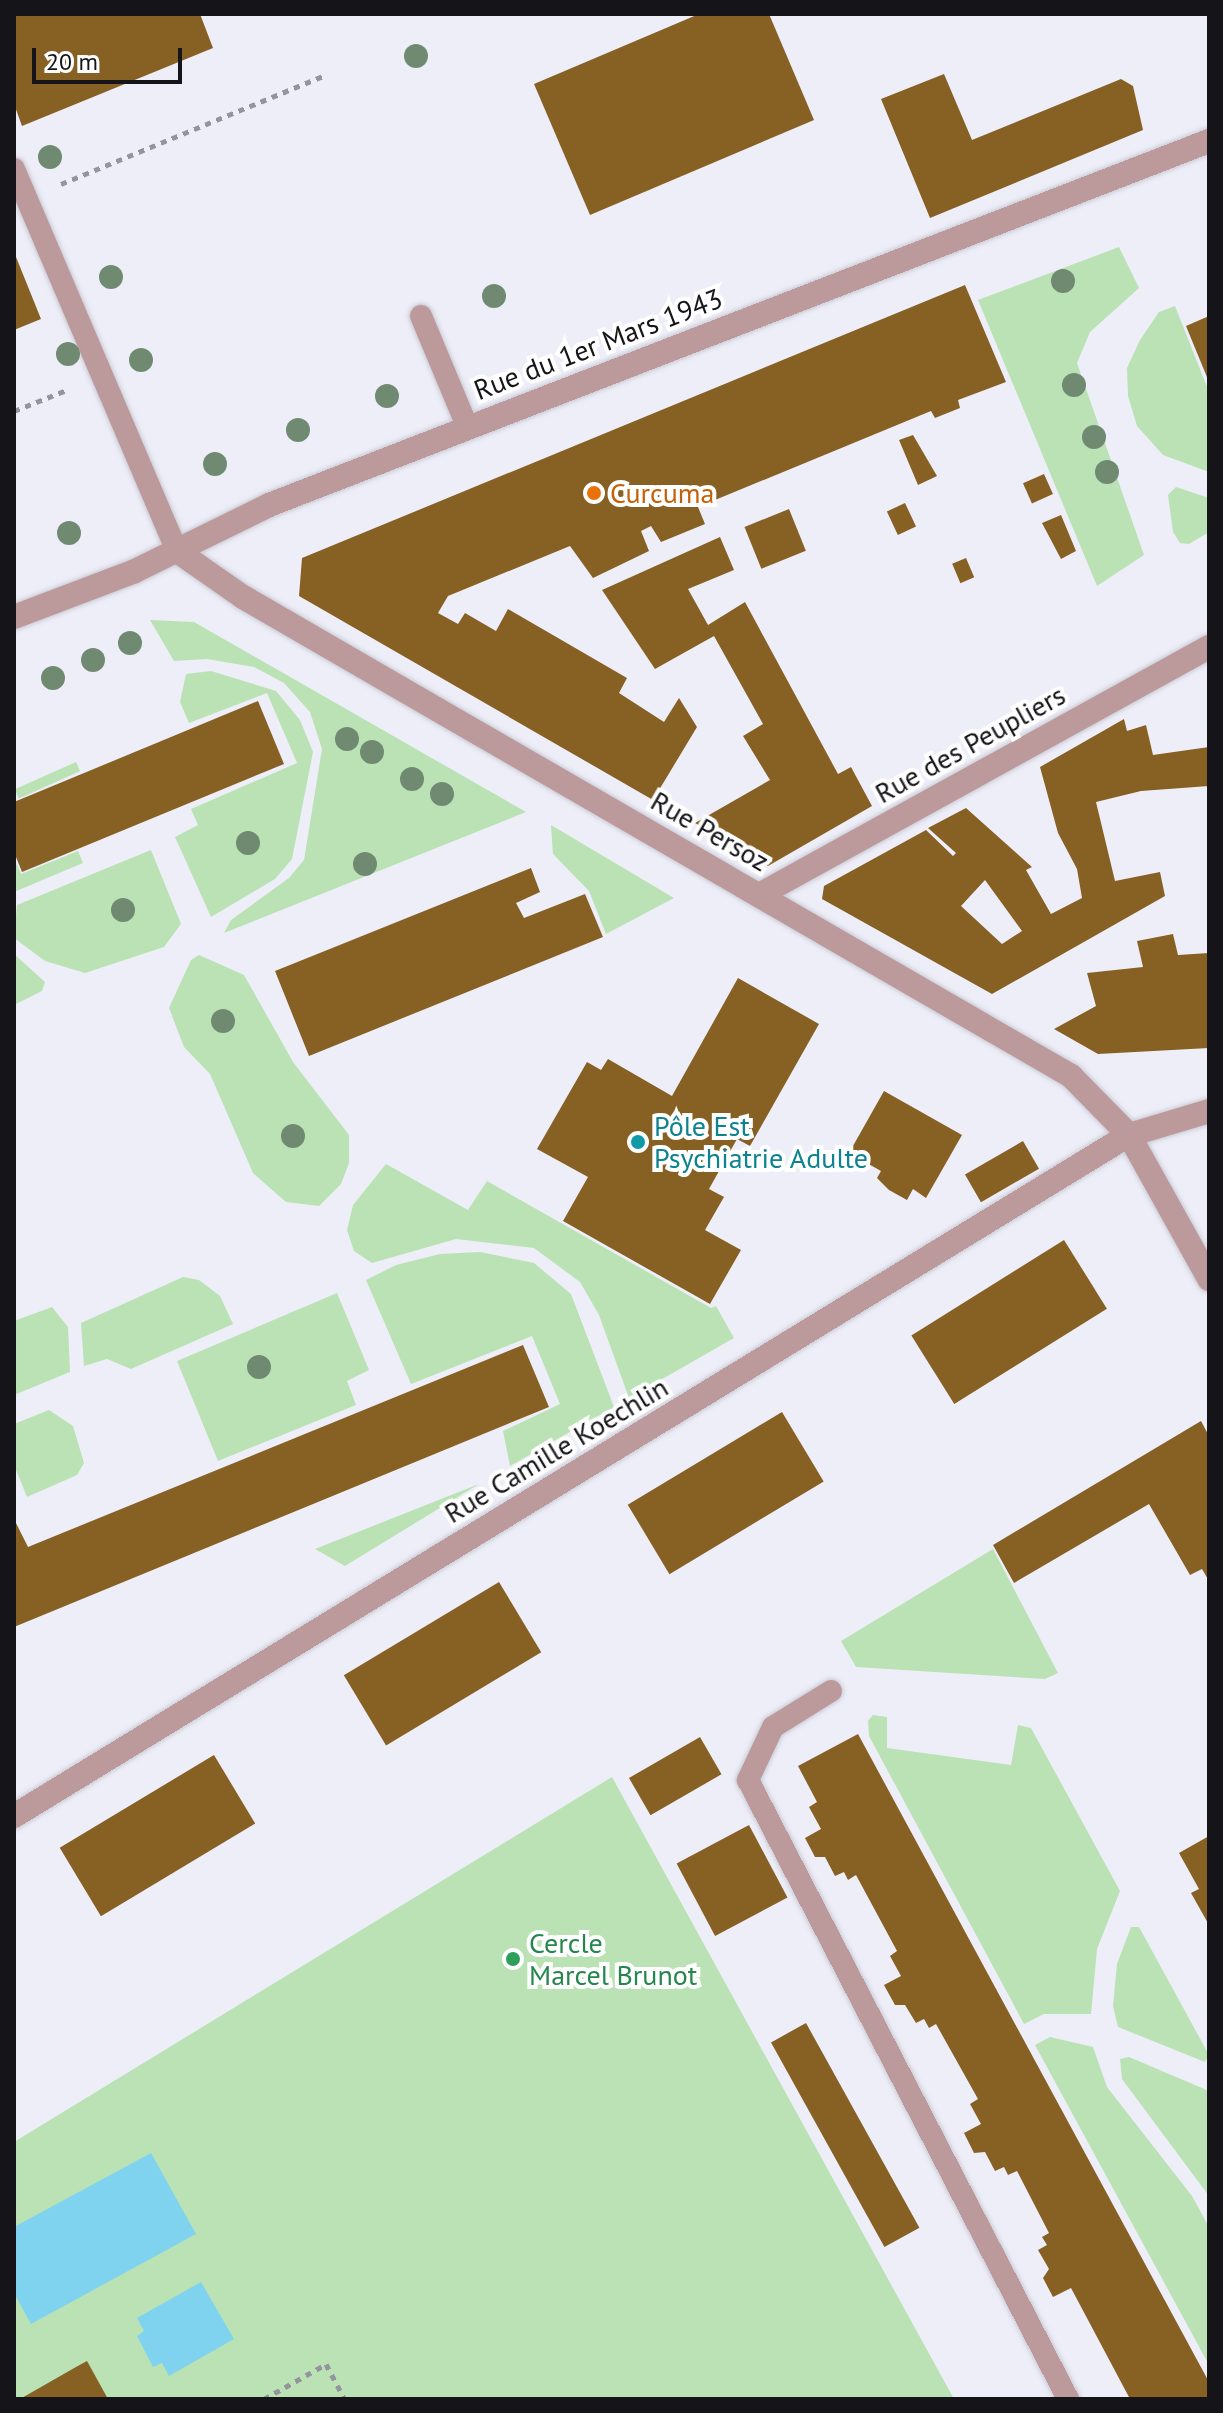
<!DOCTYPE html>
<meta charset="utf-8">
<style>
body{margin:0}
#map{position:relative;width:1223px;height:2413px;overflow:hidden;background:#eeeef9;font-family:"PT Sans",sans-serif}
div>[style]{position:absolute}
.green>*{inset:0;background:#bae2b4;transform-origin:0 0}
.water>*{inset:0;background:#7fd3ef}
.building>*{inset:0;background:#876024;transform-origin:0 0}
.path>*{height:5px;margin-top:-2.5px;transform-origin:0;background:repeating-linear-gradient(90deg,#94949c 0 6px,transparent 0 12px)}
.roads{filter:drop-shadow(0 0 2px #cbcbd5) drop-shadow(0 0 2px #cbcbd5)}
.service>*{height:22px;margin:-11px;padding:0 11px;transform-origin:11px;border-radius:11px;background:#bc9a9b}
.minor>*{height:24px;margin:-12px;padding:0 12px;transform-origin:12px;border-radius:12px;background:#bc9a9b}
.tertiary>*{height:24px;margin:-12px;padding:0 12px;transform-origin:12px;border-radius:12px;background:#bc9a9b}
.trees>*{width:24px;height:24px;margin:-12px;border-radius:50%;background:#708a72}
.dots>*{width:22px;height:22px;translate:-50% -50%;box-sizing:border-box;border:4px solid #fff;border-radius:50%}
span{translate:-50% -50%;white-space:nowrap;text-align:center;line-height:1.15;-webkit-text-stroke:8px #fff;paint-order:stroke}
.street-label{font-size:28px;color:#151519}
.food-label{font-size:28px;color:#c56008}
.left{translate:0 -50%;text-align:left}
.culture-label{font-size:28px;color:#0d838f}
.leisure-label{font-size:28px;color:#27864d}
.frame{position:absolute;inset:0;border:16px solid #151519;pointer-events:none}
.scale{position:absolute;left:32px;top:48px;width:150px;height:36px;box-sizing:border-box;border:4px solid #151519;border-top:0;padding-left:10px;font-size:24px;line-height:28px;white-space:nowrap;color:#151519;-webkit-text-stroke:6px #fff;paint-order:stroke}
</style>
<div id="map">
<div class="green">
<i style="clip-path:polygon(1119px 247px,1139px 288px,1090px 332px,1077px 363px,1144px 555px,1097px 586px,978px 300px)"></i>
<i style="clip-path:polygon(1175px 306px,1209px 392px,1209px 472px,1163px 455px,1137px 426px,1128px 396px,1127px 368px,1140px 340px,1159px 312px)"></i>
<i style="clip-path:polygon(1176px 487px,1209px 498px,1209px 532px,1189px 544px,1180px 543px,1173px 532px,1168px 495px)"></i>
<i style="clip-path:polygon(150px 620px,194px 622px,526px 812px,224px 933px,231px 920px,289px 878px,304px 860px,322px 749px,310px 712px,284px 683px,254px 667px,207px 659px,174px 661px)"></i>
<i style="clip-path:polygon(211px 671px,276px 691px,300px 720px,313px 752px,292px 859px,275px 879px,211px 917px,175px 837px,198px 825px,191px 809px,297px 763px,267px 693px,189px 723px,180px 702px,186px 674px)"></i>
<i style="left:76px;top:762px;width:10px;height:67px;rotate:66deg"></i>
<i style="clip-path:polygon(551px 826px,551px 825px,674px 898px,606px 934px,589px 891px,553px 854px)"></i>
<i style="clip-path:polygon(151px 850px,181px 924px,164px 947px,85px 973px,45px 961px,14px 938px,17px 905px)"></i>
<i style="clip-path:polygon(78px 851px,83px 863px,14px 892px,14px 858px,21px 874px)"></i>
<i style="clip-path:polygon(14px 954px,45px 982px,42px 991px,14px 1005px)"></i>
<i style="clip-path:polygon(199px 955px,244px 975px,293px 1062px,349px 1135px,349px 1163px,341px 1184px,319px 1206px,286px 1202px,253px 1173px,210px 1074px,184px 1047px,169px 1008px,191px 960px)"></i>
<i style="clip-path:polygon(386px 1164px,468px 1210px,487px 1181px,711px 1308px,716px 1306px,734px 1338px,629px 1398px,599px 1315px,580px 1282px,534px 1248px,456px 1239px,372px 1263px,354px 1251px,347px 1230px,353px 1205px)"></i>
<i style="clip-path:polygon(480px 1252px,534px 1263px,571px 1294px,614px 1407px,510px 1466px,503px 1431px,560px 1404px,532px 1336px,411px 1384px,366px 1280px,396px 1265px,440px 1254px)"></i>
<i style="clip-path:polygon(183px 1277px,199px 1280px,220px 1296px,233px 1324px,131px 1369px,107px 1359px,84px 1366px,81px 1323px)"></i>
<i style="clip-path:polygon(337px 1293px,369px 1370px,347px 1381px,356px 1405px,218px 1461px,177px 1361px)"></i>
<i style="clip-path:polygon(52px 1307px,68px 1327px,70px 1372px,14px 1395px,14px 1321px)"></i>
<i style="clip-path:polygon(49px 1410px,73px 1426px,84px 1463px,77px 1475px,27px 1497px,14px 1465px,14px 1424px)"></i>
<i style="clip-path:polygon(479px 1484px,345px 1566px,315px 1549px)"></i>
<i style="clip-path:polygon(993px 1549px,1058px 1673px,1045px 1679px,856px 1667px,841px 1641px)"></i>
<i style="clip-path:polygon(873px 1715px,887px 1717px,887px 1748px,1011px 1765px,1018px 1725px,1031px 1728px,1120px 1891px,1097px 1949px,1091px 2014px,1044px 2014px,1024px 2024px,869px 1736px,868px 1721px)"></i>
<i style="clip-path:polygon(612px 1777px,954px 2399px,14px 2399px,14px 2142px)"></i>
<i style="clip-path:polygon(1131px 1927px,1139px 1927px,1209px 2055px,1205px 2062px,1118px 2027px,1113px 2006px,1117px 1964px)"></i>
<i style="clip-path:polygon(1050px 2037px,1093px 2047px,1107px 2087px,1192px 2196px,1209px 2227px,1209px 2365px,1035px 2045px)"></i>
<i style="clip-path:polygon(1129px 2057px,1209px 2091px,1209px 2196px,1122px 2079px,1120px 2059px)"></i>
</div>
<div class="water">
<i style="clip-path:polygon(151px 2153px,196px 2234px,31px 2324px,14px 2293px,14px 2227px)"></i>
<i style="clip-path:polygon(201px 2282px,234px 2339px,169px 2376px,162px 2363px,153px 2367px,137px 2336px,144px 2331px,137px 2318px)"></i>
</div>
<div class="building">
<i style="clip-path:polygon(14px 14px,200px 14px,213px 48px,22px 126px,14px 104px)"></i>
<i style="clip-path:polygon(699px 14px,769px 14px,814px 120px,590px 215px,534px 84px)"></i>
<i style="clip-path:polygon(944px 74px,972px 140px,1121px 79px,1133px 86px,1143px 130px,930px 218px,881px 99px)"></i>
<i style="clip-path:polygon(14px 252px,41px 319px,14px 330px)"></i>
<i style="clip-path:polygon(965px 285px,1006px 382px,958px 400px,960px 408px,935px 418px,931px 411px,698px 507px,705px 524px,661px 542px,651px 526px,641px 531px,649px 551px,593px 578px,570px 546px,448px 596px,438px 613px,458px 624px,465px 613px,496px 631px,508px 609px,627px 678px,619px 693px,664px 722px,679px 698px,697px 727px,653px 800px,299px 596px,302px 558px)"></i>
<i style="clip-path:polygon(1209px 316px,1209px 382px,1186px 326px)"></i>
<i style="clip-path:polygon(913px 435px,937px 476px,918px 485px,899px 440px)"></i>
<i style="left:1044px;top:474px;width:22px;height:23px;rotate:66deg"></i>
<i style="left:905px;top:503px;width:26px;height:20px;rotate:65deg"></i>
<i style="left:789px;top:509px;width:45px;height:48px;rotate:68deg"></i>
<i style="clip-path:polygon(1061px 515px,1076px 551px,1061px 559px,1042px 523px)"></i>
<i style="clip-path:polygon(720px 537px,734px 570px,688px 589px,708px 625px,745px 602px,838px 774px,851px 767px,872px 806px,768px 866px,695px 823px,770px 780px,743px 736px,763px 724px,714px 636px,655px 669px,602px 590px)"></i>
<i style="left:966px;top:558px;width:21px;height:15px;rotate:67deg"></i>
<i style="clip-path:polygon(258px 701px,284px 764px,22px 872px,14px 852px,14px 802px)"></i>
<i style="clip-path:polygon(evenodd,1124px 719px,1127px 731px,1146px 725px,1153px 755px,1209px 747px,1209px 786px,1141px 791px,1096px 802px,1115px 881px,1160px 872px,1165px 896px,992px 994px,822px 899px,824px 886px,926px 830px,953px 856px,956px 853px,928px 828px,966px 808px,1032px 867px,1026px 870px,1051px 914px,1082px 898px,1077px 869px,1058px 833px,1040px 767px,1124px 719px,985px 880px,1022px 931px,1002px 944px,961px 906px,985px 880px)"></i>
<i style="clip-path:polygon(531px 868px,540px 892px,516px 903px,524px 918px,585px 894px,603px 937px,309px 1056px,275px 971px)"></i>
<i style="clip-path:polygon(1173px 934px,1178px 955px,1209px 953px,1209px 1048px,1098px 1054px,1054px 1029px,1096px 1006px,1087px 973px,1143px 967px,1137px 941px)"></i>
<i style="clip-path:polygon(738px 978px,819px 1024px,750px 1146px,737px 1139px,709px 1189px,724px 1197px,705px 1230px,741px 1250px,710px 1304px,563px 1221px,588px 1177px,537px 1149px,587px 1062px,601px 1070px,608px 1059px,672px 1096px)"></i>
<i style="clip-path:polygon(884px 1091px,962px 1135px,926px 1198px,913px 1189px,907px 1200px,889px 1190px,877px 1178px,881px 1171px,849px 1153px)"></i>
<i style="left:1023px;top:1141px;width:32px;height:67px;rotate:60deg"></i>
<i style="left:1064px;top:1240px;width:81px;height:180px;rotate:58deg"></i>
<i style="clip-path:polygon(523px 1345px,549px 1407px,14px 1627px,14px 1519px,28px 1547px)"></i>
<i style="left:782px;top:1412px;width:81px;height:180px;rotate:59deg"></i>
<i style="clip-path:polygon(1201px 1421px,1209px 1436px,1209px 1581px,1202px 1569px,1190px 1575px,1149px 1504px,1014px 1583px,993px 1545px)"></i>
<i style="left:499px;top:1582px;width:82px;height:181px;rotate:59deg"></i>
<i style="clip-path:polygon(858px 1734px,1209px 2382px,1209px 2399px,1130px 2399px,1071px 2288px,1053px 2297px,1043px 2278px,1049px 2269px,1038px 2250px,1047px 2245px,1042px 2237px,1049px 2233px,1017px 2171px,1008px 2175px,1004px 2167px,995px 2171px,985px 2152px,974px 2153px,964px 2133px,981px 2124px,970px 2104px,978px 2099px,936px 2024px,929px 2028px,924px 2019px,916px 2023px,905px 2005px,895px 2005px,884px 1985px,901px 1976px,890px 1956px,897px 1951px,856px 1875px,848px 1880px,844px 1872px,835px 1876px,825px 1857px,815px 1857px,805px 1838px,821px 1829px,809px 1807px,817px 1802px,798px 1766px)"></i>
<i style="left:700px;top:1737px;width:43px;height:82px;rotate:60deg"></i>
<i style="left:214px;top:1755px;width:80px;height:180px;rotate:59deg"></i>
<i style="left:749px;top:1825px;width:82px;height:82px;rotate:62deg"></i>
<i style="clip-path:polygon(1209px 1836px,1209px 1925px,1191px 1893px,1199px 1889px,1179px 1853px)"></i>
<i style="left:806px;top:2023px;width:234px;height:40px;rotate:61deg"></i>
<i style="clip-path:polygon(87px 2361px,108px 2399px,20px 2399px,76px 2367px)"></i>
</div>
<div class="path">
<i style="left:61px;top:184px;width:283px;rotate:-22.4deg"></i>
<i style="left:14px;top:411px;width:59px;rotate:-21.8deg"></i>
<i style="left:264px;top:2399px;width:71px;rotate:-29.4deg"></i>
<i style="left:326px;top:2364px;width:40px;rotate:62deg"></i>
</div>
<div class="roads">
<div class="service">
<i style="left:14px;top:169px;width:415px;rotate:66.9deg"></i>
<i style="left:421px;top:316px;width:119px;rotate:67.3deg"></i>
<i style="left:831px;top:1691px;width:68px;rotate:148.2deg"></i>
<i style="left:773px;top:1727px;width:59px;rotate:115.3deg"></i>
<i style="left:748px;top:1780px;width:697px;rotate:62.66deg"></i>
</div>
<div class="minor">
<i style="left:177px;top:551px;width:80px;rotate:34.9deg"></i>
<i style="left:243px;top:597px;width:957px;rotate:30.05deg"></i>
<i style="left:1071px;top:1076px;width:83px;rotate:45.5deg"></i>
<i style="left:1129px;top:1135px;width:165px;rotate:60.9deg"></i>
<i style="left:761px;top:894px;width:512px;rotate:-28.87deg"></i>
<i style="left:14px;top:1816px;width:1307px;rotate:-31.42deg"></i>
<i style="left:1129px;top:1135px;width:84px;rotate:-16.7deg"></i>
</div>
<div class="tertiary">
<i style="left:14px;top:617px;width:129px;rotate:-20.8deg"></i>
<i style="left:135px;top:571px;width:149px;rotate:-26.2deg"></i>
<i style="left:269px;top:505px;width:1008px;rotate:-21.17deg"></i>
</div>
</div>
<div class="trees">
<i style="left:416px;top:56px"></i>
<i style="left:50px;top:157px"></i>
<i style="left:111px;top:277px"></i>
<i style="left:1063px;top:281px"></i>
<i style="left:494px;top:296px"></i>
<i style="left:68px;top:354px"></i>
<i style="left:141px;top:360px"></i>
<i style="left:1074px;top:385px"></i>
<i style="left:387px;top:396px"></i>
<i style="left:298px;top:430px"></i>
<i style="left:1094px;top:437px"></i>
<i style="left:215px;top:464px"></i>
<i style="left:1107px;top:472px"></i>
<i style="left:69px;top:533px"></i>
<i style="left:130px;top:643px"></i>
<i style="left:93px;top:660px"></i>
<i style="left:53px;top:678px"></i>
<i style="left:347px;top:739px"></i>
<i style="left:372px;top:752px"></i>
<i style="left:412px;top:779px"></i>
<i style="left:442px;top:794px"></i>
<i style="left:248px;top:843px"></i>
<i style="left:365px;top:864px"></i>
<i style="left:123px;top:910px"></i>
<i style="left:223px;top:1021px"></i>
<i style="left:293px;top:1136px"></i>
<i style="left:259px;top:1367px"></i>
</div>
<div class="dots">
<i style="left:594px;top:493px;background:#e8710a"></i>
<i style="left:638px;top:1142px;background:#0f9aa8"></i>
<i style="left:513px;top:1959px;background:#2e9e5b"></i>
</div>
<div class="street-label">
<span style="left:598px;top:344px;rotate:-21deg">Rue du 1er Mars 1943</span>
<span style="left:970px;top:744px;rotate:-29deg">Rue des Peupliers</span>
<span style="left:710px;top:831px;rotate:30deg">Rue Persoz</span>
<span style="left:556px;top:1450px;rotate:-31deg">Rue Camille Koechlin</span>
</div>
<div class="food-label">
<span class="left" style="left:610px;top:493px">Curcuma</span>
</div>
<div class="culture-label">
<span class="left" style="left:654px;top:1142px">Pôle Est<br>Psychiatrie Adulte</span>
</div>
<div class="leisure-label">
<span class="left" style="left:529px;top:1959px">Cercle<br>Marcel Brunot</span>
</div>
<div class="frame"></div>
<div class="scale">20 m</div>
</div>
